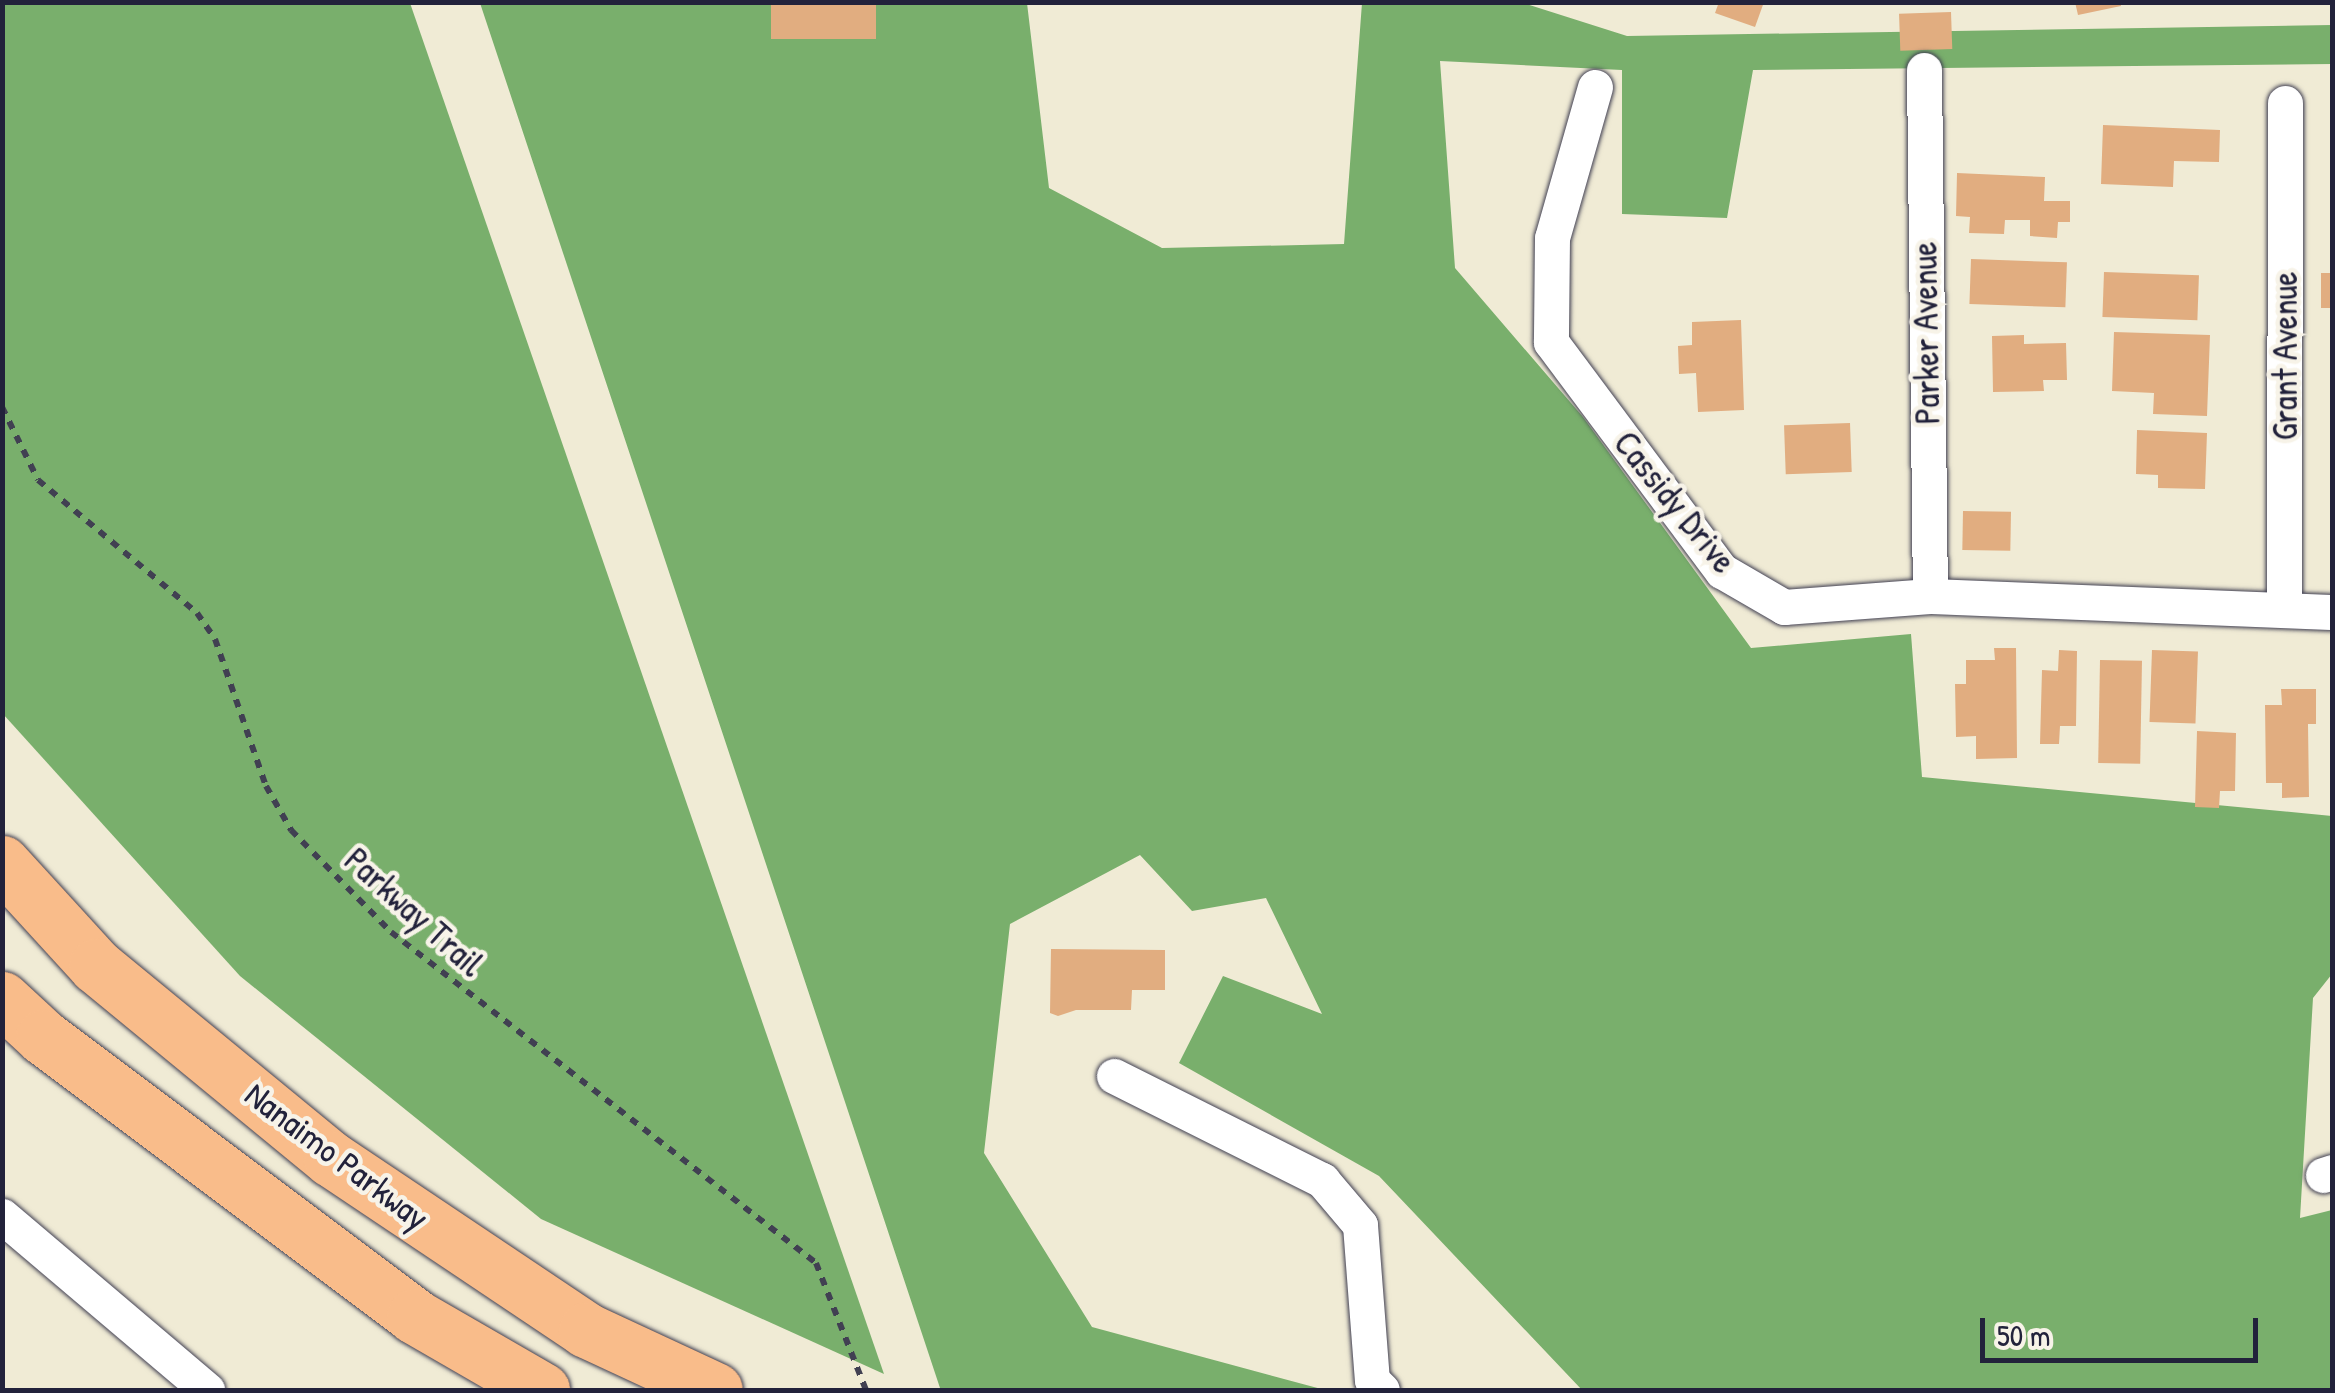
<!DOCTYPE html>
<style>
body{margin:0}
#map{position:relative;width:2335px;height:1393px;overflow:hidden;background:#f0ebd5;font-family:"Patrick Hand",sans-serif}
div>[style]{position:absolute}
.forest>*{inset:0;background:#79af6c}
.building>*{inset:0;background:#e1ad80;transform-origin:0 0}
.path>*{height:6px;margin-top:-3px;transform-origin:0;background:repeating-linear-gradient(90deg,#414052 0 8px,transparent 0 16px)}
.roads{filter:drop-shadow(0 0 2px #414052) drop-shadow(0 0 2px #414052)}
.minor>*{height:35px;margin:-17.5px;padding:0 17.5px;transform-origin:17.5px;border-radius:17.5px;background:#fff}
.motorway>*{height:55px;margin:-27.5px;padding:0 27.5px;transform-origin:27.5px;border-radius:27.5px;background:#f9bc8a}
span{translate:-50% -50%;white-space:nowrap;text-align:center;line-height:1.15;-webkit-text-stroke:9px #f7f3e8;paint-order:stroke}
.street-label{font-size:35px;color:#22223b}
.frame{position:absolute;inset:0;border:5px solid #22223b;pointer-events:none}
.scale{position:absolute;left:1980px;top:1318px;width:278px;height:45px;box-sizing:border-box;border:5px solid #22223b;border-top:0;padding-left:12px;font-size:30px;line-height:35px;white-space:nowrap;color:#22223b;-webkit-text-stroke:8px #f7f3e8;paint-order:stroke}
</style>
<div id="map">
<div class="forest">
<i style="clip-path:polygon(3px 2px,410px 3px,884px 1374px,541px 1219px,240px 976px,3px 714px)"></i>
<i style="clip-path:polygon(480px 3px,1027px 3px,1049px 188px,1162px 248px,1344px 244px,1362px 3px,1523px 3px,1627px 36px,2332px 25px,2332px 64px,1753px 70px,1727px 218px,1622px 214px,1622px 70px,1440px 61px,1455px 268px,1583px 417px,1751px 648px,1911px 634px,1922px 777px,2332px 816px,2332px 974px,2313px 998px,2300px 1218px,2332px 1210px,2332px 1390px,1582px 1390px,1379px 1176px,1179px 1063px,1223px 976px,1322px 1014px,1266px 898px,1192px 911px,1140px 855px,1010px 924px,984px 1153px,1092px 1327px,1325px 1390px,940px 1388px)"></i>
</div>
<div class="building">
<i style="left:771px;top:2px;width:105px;height:37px"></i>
<i style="clip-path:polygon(1719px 2px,1764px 2px,1755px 27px,1715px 13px)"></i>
<i style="clip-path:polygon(2075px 2px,2120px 2px,2121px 6px,2078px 15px)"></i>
<i style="left:1951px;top:12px;width:37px;height:52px;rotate:88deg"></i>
<i style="clip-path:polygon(2103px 125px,2220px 130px,2219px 162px,2174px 161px,2173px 187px,2101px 184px)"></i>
<i style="clip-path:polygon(1957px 173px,2045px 177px,2044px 201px,2070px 201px,2070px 222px,2058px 222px,2057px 238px,2030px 236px,2030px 220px,2005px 220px,2004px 234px,1969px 233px,1970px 217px,1956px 216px)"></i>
<i style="left:1971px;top:259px;width:96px;height:45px;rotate:2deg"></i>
<i style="left:2104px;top:272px;width:95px;height:45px;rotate:2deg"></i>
<i style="left:2321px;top:273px;width:11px;height:35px"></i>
<i style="clip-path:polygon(1741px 320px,1744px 410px,1698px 412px,1696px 373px,1679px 374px,1678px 346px,1692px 345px,1692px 322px)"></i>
<i style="clip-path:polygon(2114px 332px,2210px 335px,2207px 416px,2153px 414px,2154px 393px,2112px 391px)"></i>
<i style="clip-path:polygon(2024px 335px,2024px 344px,2066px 343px,2067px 380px,2043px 380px,2044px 391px,1993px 392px,1992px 336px)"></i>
<i style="left:1850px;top:423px;width:49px;height:66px;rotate:88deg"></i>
<i style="clip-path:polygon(2137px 430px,2207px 433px,2205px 489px,2158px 488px,2158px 475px,2136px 474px)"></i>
<i style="left:1963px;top:511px;width:48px;height:39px;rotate:1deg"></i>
<i style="clip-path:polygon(1994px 648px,2016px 648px,2017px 758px,1976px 759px,1976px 736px,1956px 737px,1955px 684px,1966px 684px,1966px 660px,1995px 660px)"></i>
<i style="clip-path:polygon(2059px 650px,2077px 651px,2076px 726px,2060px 726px,2059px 744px,2040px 744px,2042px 670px,2058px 671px)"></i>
<i style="left:2152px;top:650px;width:46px;height:72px;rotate:2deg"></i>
<i style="left:2100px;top:660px;width:42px;height:103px;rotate:1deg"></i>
<i style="clip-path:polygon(2281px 689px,2316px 689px,2316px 724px,2308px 724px,2309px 797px,2282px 798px,2282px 783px,2266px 783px,2265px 705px,2282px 705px)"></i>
<i style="clip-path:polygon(2197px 731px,2236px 733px,2235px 791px,2220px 791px,2219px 808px,2195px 807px)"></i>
<i style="clip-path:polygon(1051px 949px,1165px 950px,1165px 990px,1132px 990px,1131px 1010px,1076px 1010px,1058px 1016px,1050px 1013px)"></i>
</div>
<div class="path">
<i style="left:2px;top:407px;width:81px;rotate:63.7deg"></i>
<i style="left:38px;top:480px;width:207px;rotate:39.9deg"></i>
<i style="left:197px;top:613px;width:32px;rotate:55deg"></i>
<i style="left:215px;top:639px;width:156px;rotate:70.9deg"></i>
<i style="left:266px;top:786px;width:51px;rotate:60.4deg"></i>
<i style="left:291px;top:830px;width:143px;rotate:45.6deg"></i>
<i style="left:391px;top:932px;width:539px;rotate:37.91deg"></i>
<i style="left:816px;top:1263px;width:136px;rotate:68.5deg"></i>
</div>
<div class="roads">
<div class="minor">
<i style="left:1924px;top:70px;width:526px;rotate:89.35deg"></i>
<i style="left:1595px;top:87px;width:157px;rotate:105.9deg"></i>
<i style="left:1552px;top:238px;width:104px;rotate:90.6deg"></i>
<i style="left:1551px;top:342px;width:286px;rotate:53.3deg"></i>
<i style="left:1722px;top:571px;width:72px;rotate:30.1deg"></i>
<i style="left:1784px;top:607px;width:146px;rotate:-4.3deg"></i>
<i style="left:1930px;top:596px;width:402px;rotate:2.3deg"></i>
<i style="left:2284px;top:609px;width:506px;rotate:-89.89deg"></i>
<i style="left:1114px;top:1076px;width:233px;rotate:26.6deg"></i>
<i style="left:1322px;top:1180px;width:59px;rotate:49.8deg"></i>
<i style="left:1360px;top:1225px;width:155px;rotate:85.6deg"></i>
<i style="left:1372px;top:1380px;width:14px;rotate:45deg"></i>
<i style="left:2323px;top:1175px;width:9px;rotate:-18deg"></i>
<i style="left:2px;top:1216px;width:269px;rotate:40.3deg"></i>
</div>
<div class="motorway">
<i style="left:2px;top:863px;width:139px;rotate:47.6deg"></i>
<i style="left:96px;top:966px;width:304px;rotate:39.4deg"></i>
<i style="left:331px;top:1159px;width:307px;rotate:33.8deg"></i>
<i style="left:586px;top:1330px;width:142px;rotate:24.9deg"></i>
<i style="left:2px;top:999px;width:56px;rotate:42.8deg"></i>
<i style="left:43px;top:1037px;width:464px;rotate:36.9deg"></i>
<i style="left:414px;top:1316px;width:148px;rotate:30deg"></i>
</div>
</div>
<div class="street-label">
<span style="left:1926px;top:333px;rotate:-91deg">Parker Avenue</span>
<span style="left:2285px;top:356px;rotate:-90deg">Grant Avenue</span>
<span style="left:1675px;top:502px;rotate:51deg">Cassidy Drive</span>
<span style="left:414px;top:912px;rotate:42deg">Parkway Trail</span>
<span style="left:337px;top:1156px;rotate:37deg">Nanaimo Parkway</span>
</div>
<div class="frame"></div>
<div class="scale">50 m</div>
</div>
